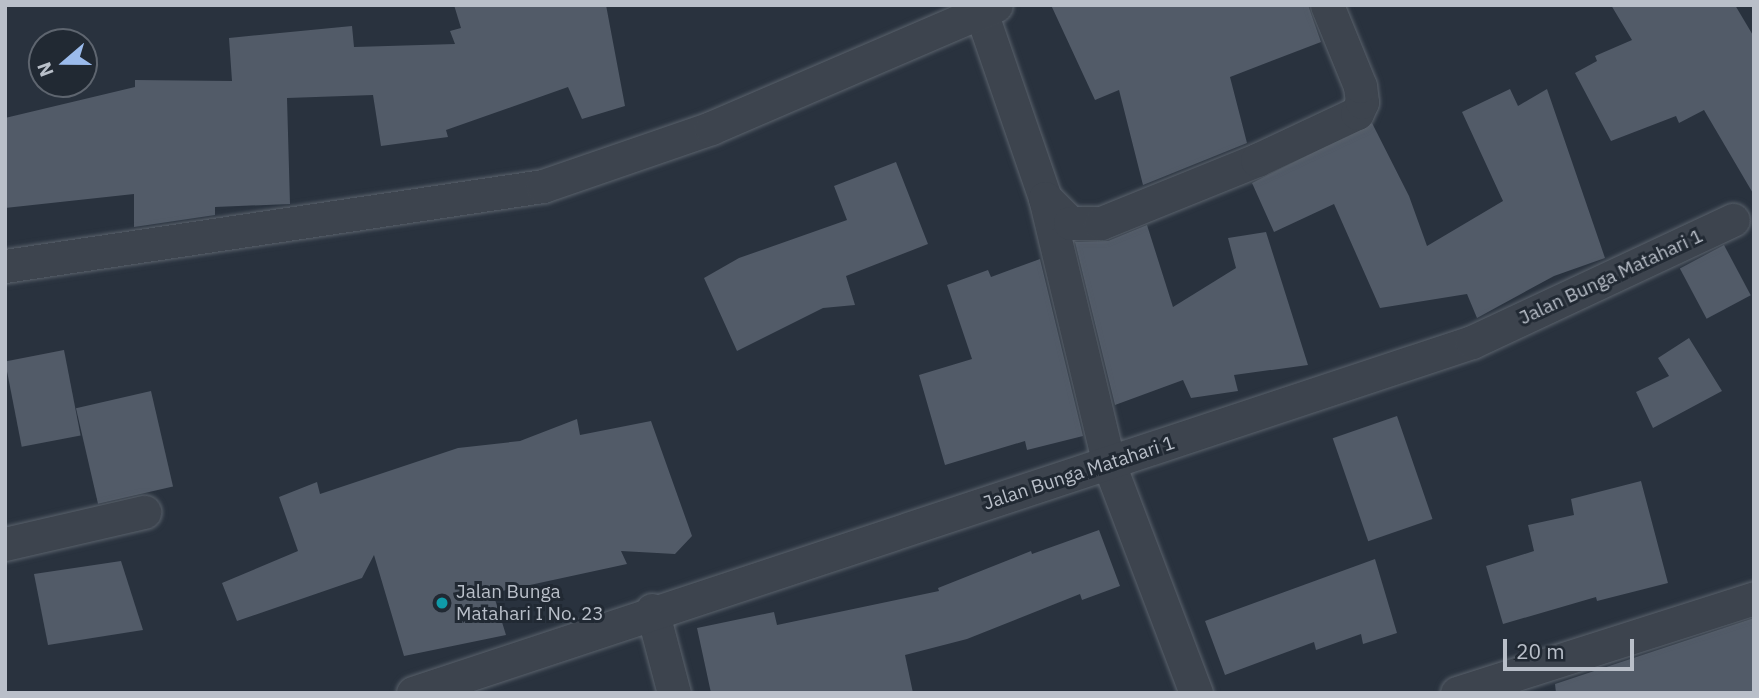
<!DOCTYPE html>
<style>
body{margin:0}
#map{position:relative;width:1759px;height:698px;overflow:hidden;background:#29323e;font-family:"IBM Plex Sans",sans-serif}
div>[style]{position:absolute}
.building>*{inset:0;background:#525b68;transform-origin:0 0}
.roads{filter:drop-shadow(0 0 2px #5a626c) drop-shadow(0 0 2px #5a626c)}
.street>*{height:33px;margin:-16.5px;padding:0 16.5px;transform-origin:16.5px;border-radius:16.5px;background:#3d444e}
.dots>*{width:19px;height:19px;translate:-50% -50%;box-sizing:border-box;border:4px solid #212933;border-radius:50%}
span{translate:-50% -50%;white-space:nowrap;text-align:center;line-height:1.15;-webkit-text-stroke:6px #212933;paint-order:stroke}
.street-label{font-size:19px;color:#b9bfc9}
.poi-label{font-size:19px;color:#b9bfc9}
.left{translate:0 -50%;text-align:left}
.frame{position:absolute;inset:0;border:7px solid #b9bfc9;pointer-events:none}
.north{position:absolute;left:28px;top:28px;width:70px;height:70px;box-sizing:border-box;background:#212933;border:2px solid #5e656f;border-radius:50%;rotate:250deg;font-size:19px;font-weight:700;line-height:28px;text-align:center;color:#b9bfc9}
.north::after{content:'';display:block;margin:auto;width:24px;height:32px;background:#9bbbec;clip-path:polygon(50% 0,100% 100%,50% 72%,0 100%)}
.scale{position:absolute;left:1503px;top:639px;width:131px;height:32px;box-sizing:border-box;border:4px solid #b9bfc9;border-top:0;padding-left:9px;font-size:21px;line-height:24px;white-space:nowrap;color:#b9bfc9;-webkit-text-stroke:5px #212933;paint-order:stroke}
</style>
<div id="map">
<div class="building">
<i style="clip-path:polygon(454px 5px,606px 5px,625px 106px,582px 119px,568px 87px,446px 130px,448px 137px,381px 146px,373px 95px,287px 98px,290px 204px,215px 207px,215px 215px,134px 227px,134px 194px,5px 208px,5px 118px,135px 87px,135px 80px,232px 81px,229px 38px,352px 26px,354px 47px,455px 44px,450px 31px,461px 28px)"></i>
<i style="clip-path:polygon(1051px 5px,1308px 5px,1321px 42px,1230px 77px,1247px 143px,1143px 185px,1119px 90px,1095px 100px)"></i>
<i style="clip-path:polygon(1611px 5px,1735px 5px,1754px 37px,1754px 195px,1704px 110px,1679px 123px,1676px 116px,1611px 141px,1575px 73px,1597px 61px,1595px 56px,1632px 40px)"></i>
<i style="clip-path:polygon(1510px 89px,1518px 106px,1547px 89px,1605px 258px,1554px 276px,1477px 318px,1467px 294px,1380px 308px,1334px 204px,1274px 232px,1252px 183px,1372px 123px,1409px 196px,1427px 246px,1503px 201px,1462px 112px)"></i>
<i style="clip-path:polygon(896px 162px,928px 244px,846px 276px,855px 305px,823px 308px,737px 351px,704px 278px,739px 258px,847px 220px,834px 186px)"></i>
<i style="clip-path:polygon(1147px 225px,1173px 307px,1236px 268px,1228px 238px,1266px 232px,1308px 365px,1234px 375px,1238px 391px,1191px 398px,1183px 380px,1115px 405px,1075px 242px,1108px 241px)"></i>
<i style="left:1724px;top:245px;width:57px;height:50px;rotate:62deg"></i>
<i style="clip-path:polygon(1040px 259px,1083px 436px,1027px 450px,1025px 441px,945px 465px,919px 375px,972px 359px,947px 285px,988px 270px,991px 277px)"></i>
<i style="clip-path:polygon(1689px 338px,1722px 391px,1653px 428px,1636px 392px,1669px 376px,1658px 358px)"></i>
<i style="left:64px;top:350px;width:87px;height:60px;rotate:79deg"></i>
<i style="left:151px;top:391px;width:98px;height:77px;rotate:77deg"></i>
<i style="left:1397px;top:416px;width:109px;height:68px;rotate:71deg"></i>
<i style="clip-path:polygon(577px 419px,580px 435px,651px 421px,692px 536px,675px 554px,621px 551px,627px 564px,493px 593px,506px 635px,404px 656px,374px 555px,362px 578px,237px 621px,222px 583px,298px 551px,279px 497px,317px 482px,320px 494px,458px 448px,520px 441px)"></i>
<i style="clip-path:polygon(1641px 481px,1668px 583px,1597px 601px,1596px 597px,1503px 624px,1486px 566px,1534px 551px,1528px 525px,1574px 515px,1571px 499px)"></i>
<i style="clip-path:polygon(1099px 530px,1120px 586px,1082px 600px,1080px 594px,967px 639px,905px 655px,913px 693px,711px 693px,697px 628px,774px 612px,777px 625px,939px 591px,938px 588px,1031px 551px,1032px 554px)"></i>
<i style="clip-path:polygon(1375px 559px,1397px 633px,1363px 644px,1361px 634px,1316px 650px,1314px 642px,1225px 675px,1205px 621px)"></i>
<i style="clip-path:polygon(121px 561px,143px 630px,48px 645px,34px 574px)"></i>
<i style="clip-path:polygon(1754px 618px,1754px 693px,1556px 693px,1555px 684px)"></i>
</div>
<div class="roads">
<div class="street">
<i style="left:981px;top:12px;width:197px;rotate:71deg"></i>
<i style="left:1045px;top:198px;width:274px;rotate:76.5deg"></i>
<i style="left:1109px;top:464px;width:245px;rotate:69.2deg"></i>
<i style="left:1045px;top:198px;width:35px;rotate:45deg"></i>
<i style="left:1070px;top:223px;width:31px"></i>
<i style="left:1101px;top:223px;width:168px;rotate:-22deg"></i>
<i style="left:1257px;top:160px;width:110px;rotate:-25.2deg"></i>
<i style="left:1357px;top:113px;width:12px;rotate:-66deg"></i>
<i style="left:1362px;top:102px;width:16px;rotate:-97deg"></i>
<i style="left:1360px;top:86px;width:87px;rotate:-112.2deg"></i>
<i style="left:5px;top:266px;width:544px;rotate:-8.46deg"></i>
<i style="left:543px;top:186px;width:178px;rotate:-19deg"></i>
<i style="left:711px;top:128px;width:310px;rotate:-23.3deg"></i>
<i style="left:5px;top:544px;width:143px;rotate:-13deg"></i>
<i style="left:652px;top:610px;width:86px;rotate:75.2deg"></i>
<i style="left:413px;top:693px;width:1116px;rotate:-18.34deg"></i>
<i style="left:1472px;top:342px;width:288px;rotate:-25.1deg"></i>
<i style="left:1457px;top:693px;width:312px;rotate:-17.7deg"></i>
</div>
</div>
<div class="dots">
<i style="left:442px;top:603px;background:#0f9aa8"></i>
</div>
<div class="street-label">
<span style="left:1611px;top:277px;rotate:-25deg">Jalan Bunga Matahari 1</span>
<span style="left:1079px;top:473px;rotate:-18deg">Jalan Bunga Matahari 1</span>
</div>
<div class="poi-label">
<span class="left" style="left:456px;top:603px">Jalan Bunga<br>Matahari I No. 23</span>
</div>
<div class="frame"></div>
<div class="north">N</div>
<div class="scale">20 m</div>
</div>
